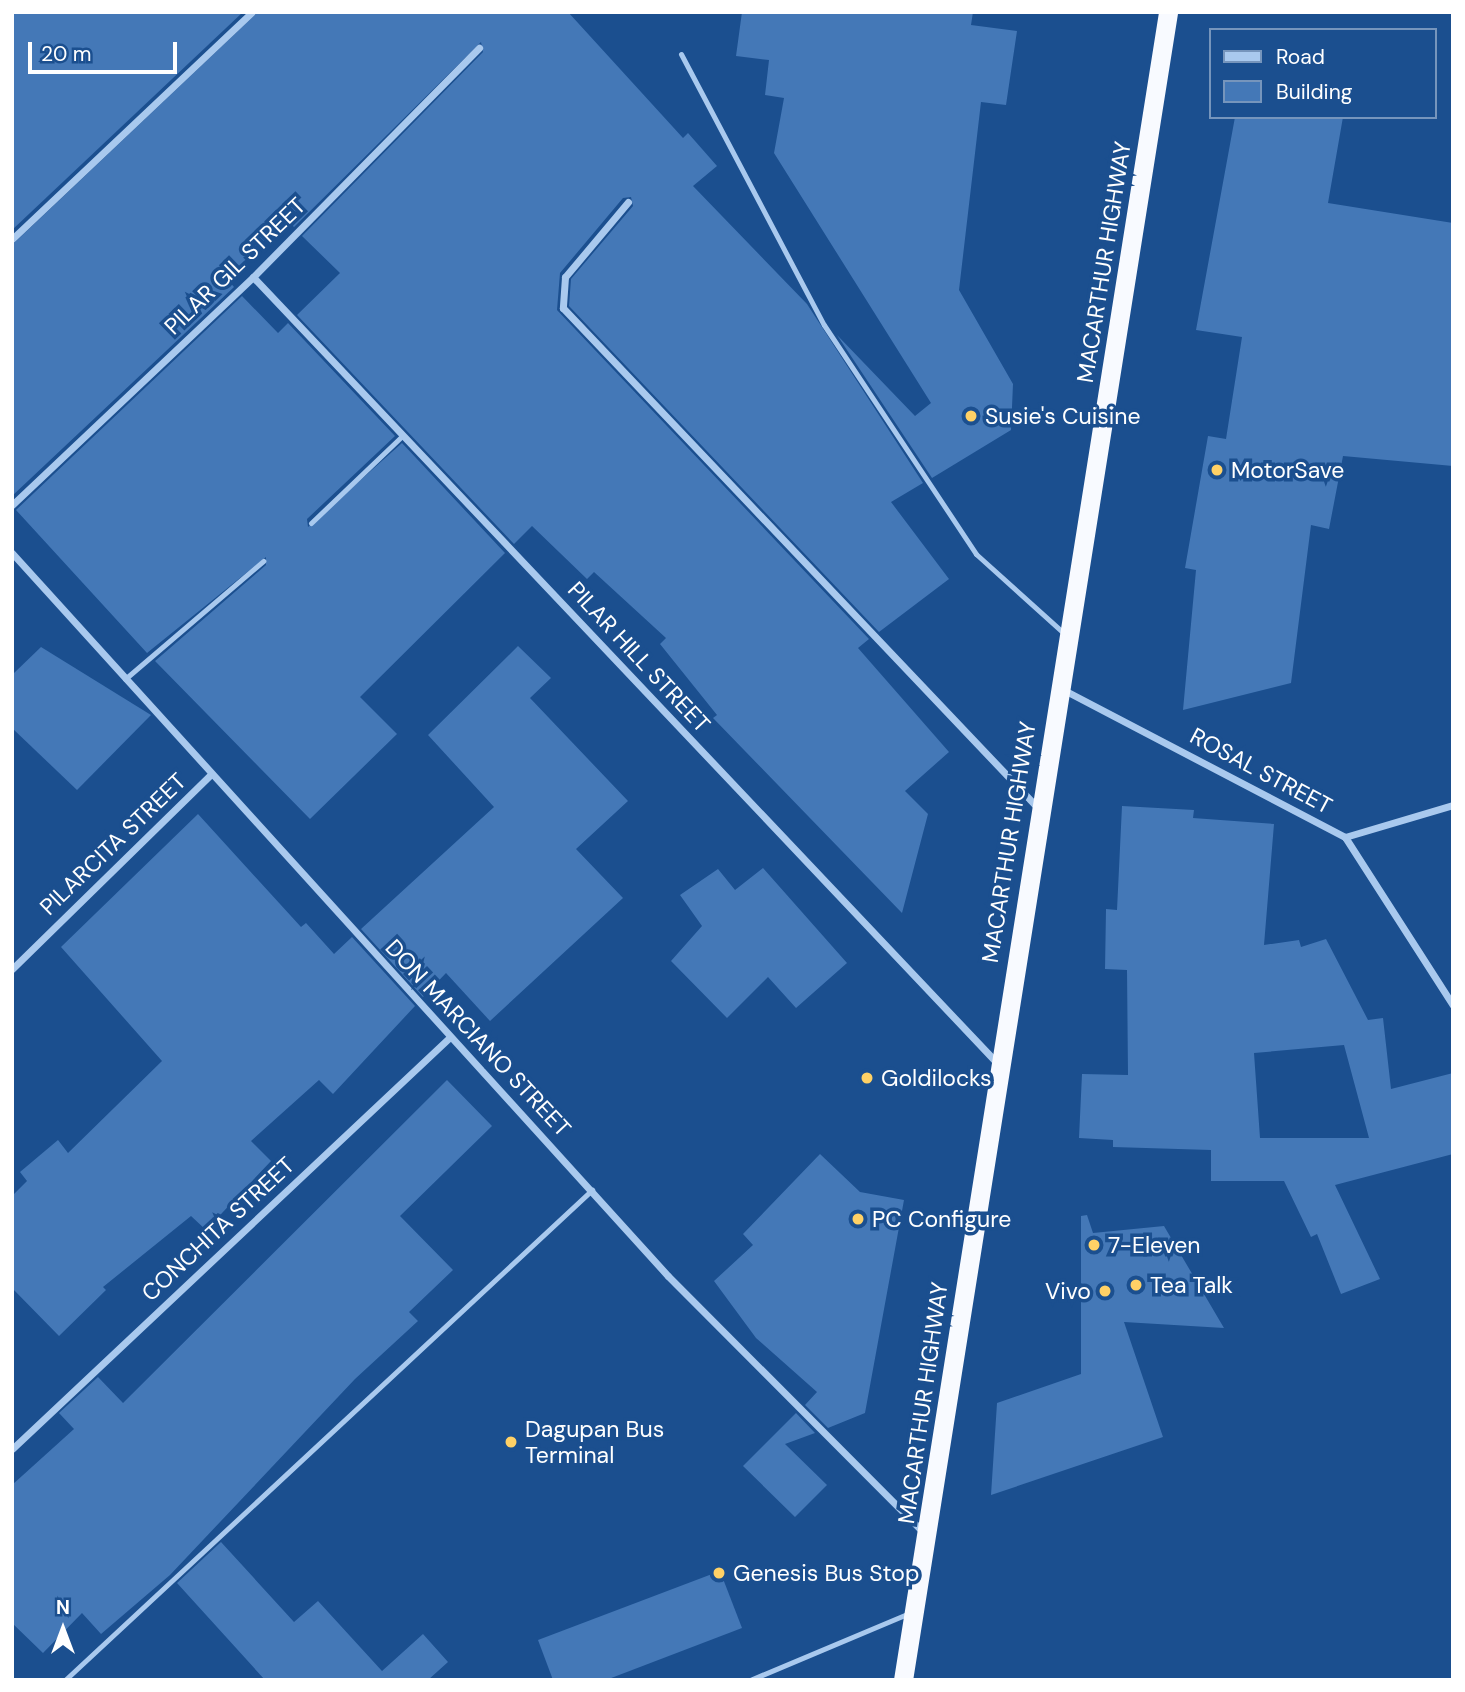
<!DOCTYPE html>
<style>
body{margin:0}
#map{position:relative;width:1465px;height:1692px;overflow:hidden;background:#1b4f8f;font-family:"DM Sans",sans-serif}
div>[style]{position:absolute}
.building>*{inset:0;background:#4478b7}
.service>*{height:5px;margin:-2.5px;padding:0 2.5px;transform-origin:2.5px;border-radius:2.5px;background:#a9c9ee}
.minor>*{height:7px;margin:-3.5px;padding:0 3.5px;transform-origin:3.5px;border-radius:3.5px;background:#a9c9ee}
.trunk>*{height:19px;margin:-9.5px;padding:0 9.5px;transform-origin:9.5px;border-radius:9.5px;background:#f8faff}
.dots>*{width:19px;height:19px;translate:-50% -50%;box-sizing:border-box;border:4px solid #1b4f8f;border-radius:50%}
span{translate:-50% -50%;white-space:nowrap;text-align:center;line-height:1.15;-webkit-text-stroke:7px #1b4f8f;paint-order:stroke}
.street-label{font-size:23px;color:#fff}
.poi-label{font-size:23px;color:#fff}
.left{translate:0 -50%;text-align:left}
.right{translate:-100% -50%;text-align:right}
.frame{position:absolute;inset:0;border:14px solid #fff;pointer-events:none}
.legend{position:absolute;left:1209px;top:28px;width:228px;height:91px;box-sizing:border-box;background:#1b4f8f;border:2px solid #7695bc;margin:0;padding:9px 12px;list-style:none;font-size:21px;color:#fff}
.legend li{display:flex;align-items:center;gap:14px;height:35px}
.legend b{width:35px;border:2px solid #7695bc}
.north{position:absolute;left:28px;top:1594px;width:70px;height:70px;-webkit-text-stroke:5px #1b4f8f;paint-order:stroke;rotate:0deg;font-size:19px;font-weight:700;line-height:28px;text-align:center;color:#fff}
.north::after{content:'';display:block;margin:auto;width:24px;height:32px;background:#fff;clip-path:polygon(50% 0,100% 100%,50% 72%,0 100%)}
.scale{position:absolute;left:28px;top:42px;width:149px;height:32px;box-sizing:border-box;border:4px solid #fff;border-top:0;padding-left:9px;font-size:21px;line-height:24px;white-space:nowrap;color:#fff;-webkit-text-stroke:5px #1b4f8f;paint-order:stroke}
</style>
<div id="map">
<div class="building">
<i style="clip-path:polygon(12px 12px,243px 12px,12px 230px)"></i>
<i style="clip-path:polygon(258px 12px,568px 12px,683px 138px,688px 133px,717px 166px,693px 186px,807px 304px,923px 483px,891px 502px,949px 579px,879px 632px,569px 306px,571px 279px,633px 206px,631px 197px,623px 198px,560px 273px,557px 310px,869px 639px,858px 648px,949px 752px,905px 791px,928px 814px,902px 913px,713px 718px,717px 715px,660px 644px,666px 638px,594px 572px,587px 579px,532px 526px,514px 544px,297px 315px,340px 273px,302px 236px,483px 52px,481px 42px,294px 227px,285px 219px,227px 279px,234px 287px,12px 496px,12px 245px)"></i>
<i style="clip-path:polygon(742px 12px,973px 12px,971px 25px,1017px 31px,1006px 105px,981px 102px,959px 290px,1013px 384px,1011px 430px,932px 478px,837px 335px,915px 416px,931px 403px,774px 153px,784px 98px,765px 95px,769px 60px,736px 56px)"></i>
<i style="clip-path:polygon(1235px 117px,1343px 117px,1328px 203px,1453px 223px,1453px 466px,1343px 456px,1329px 529px,1311px 525px,1291px 683px,1183px 710px,1196px 570px,1185px 568px,1208px 436px,1226px 439px,1242px 337px,1196px 330px)"></i>
<i style="clip-path:polygon(242px 296px,278px 333px,288px 323px,395px 436px,307px 519px,308px 527px,402px 443px,505px 553px,360px 697px,397px 734px,310px 819px,155px 661px,266px 565px,266px 557px,147px 653px,16px 510px)"></i>
<i style="clip-path:polygon(518px 646px,551px 678px,530px 698px,628px 801px,576px 849px,623px 898px,490px 1021px,446px 973px,423px 997px,361px 929px,494px 807px,428px 735px)"></i>
<i style="clip-path:polygon(41px 647px,151px 715px,77px 790px,12px 728px,12px 675px)"></i>
<i style="clip-path:polygon(evenodd,1122px 806px,1194px 810px,1193px 818px,1274px 824px,1264px 945px,1299px 940px,1301px 947px,1326px 939px,1368px 1020px,1383px 1018px,1391px 1089px,1453px 1073px,1453px 1154px,1335px 1185px,1380px 1279px,1341px 1294px,1317px 1234px,1311px 1237px,1284px 1181px,1211px 1181px,1211px 1150px,1113px 1147px,1113px 1140px,1079px 1138px,1082px 1074px,1128px 1075px,1127px 970px,1105px 969px,1106px 909px,1117px 910px,1122px 806px,1344px 1045px,1369px 1138px,1260px 1138px,1254px 1053px,1344px 1045px)"></i>
<i style="clip-path:polygon(198px 814px,301px 927px,306px 923px,334px 954px,352px 937px,415px 1006px,333px 1094px,319px 1080px,251px 1141px,271px 1161px,206px 1230px,191px 1216px,103px 1287px,106px 1290px,59px 1336px,12px 1288px,12px 1196px,27px 1181px,20px 1172px,58px 1140px,68px 1153px,162px 1061px,61px 947px)"></i>
<i style="clip-path:polygon(763px 868px,847px 963px,796px 1008px,768px 977px,727px 1018px,671px 961px,702px 926px,680px 895px,718px 869px,735px 890px)"></i>
<i style="clip-path:polygon(447px 1080px,492px 1126px,400px 1216px,453px 1270px,409px 1312px,418px 1321px,355px 1379px,170px 1575px,101px 1634px,82px 1613px,43px 1653px,12px 1623px,12px 1485px,74px 1429px,59px 1413px,98px 1377px,123px 1403px)"></i>
<i style="clip-path:polygon(820px 1154px,860px 1192px,904px 1200px,865px 1413px,828px 1428px,805px 1405px,817px 1392px,756px 1338px,714px 1281px,753px 1245px,743px 1234px)"></i>
<i style="clip-path:polygon(1087px 1215px,1093px 1233px,1164px 1226px,1224px 1328px,1124px 1322px,1163px 1437px,991px 1495px,997px 1403px,1081px 1374px,1081px 1216px)"></i>
<i style="clip-path:polygon(796px 1413px,815px 1433px,785px 1444px,827px 1485px,795px 1517px,743px 1466px)"></i>
<i style="clip-path:polygon(221px 1542px,294px 1622px,318px 1601px,382px 1671px,423px 1634px,448px 1662px,428px 1680px,265px 1680px,177px 1583px)"></i>
<i style="clip-path:polygon(720px 1571px,742px 1628px,606px 1680px,553px 1680px,538px 1640px)"></i>
</div>
<div class="service">
<i style="left:681px;top:54px;width:306px;rotate:62.2deg"></i>
<i style="left:824px;top:325px;width:275px;rotate:56.4deg"></i>
<i style="left:976px;top:554px;width:120px;rotate:42deg"></i>
<i style="left:311px;top:523px;width:127px;rotate:-43.7deg"></i>
<i style="left:125px;top:679px;width:182px;rotate:-40.5deg"></i>
<i style="left:65px;top:1680px;width:720px;rotate:-42.92deg"></i>
<i style="left:750px;top:1680px;width:173px;rotate:-22.8deg"></i>
</div>
<div class="minor">
<i style="left:628px;top:202px;width:98px;rotate:130deg"></i>
<i style="left:565px;top:277px;width:31px;rotate:94deg"></i>
<i style="left:563px;top:308px;width:688px;rotate:46.47deg"></i>
<i style="left:12px;top:239px;width:330px;rotate:-43.4deg"></i>
<i style="left:253px;top:277px;width:1082px;rotate:46.57deg"></i>
<i style="left:12px;top:505px;width:332px;rotate:-43.4deg"></i>
<i style="left:253px;top:277px;width:322px;rotate:-45.4deg"></i>
<i style="left:12px;top:553px;width:976px;rotate:47.78deg"></i>
<i style="left:668px;top:1276px;width:360px;rotate:45.1deg"></i>
<i style="left:1062px;top:689px;width:319px;rotate:27.6deg"></i>
<i style="left:1345px;top:837px;width:113px;rotate:-16.5deg"></i>
<i style="left:1345px;top:837px;width:200px;rotate:57.3deg"></i>
<i style="left:12px;top:969px;width:277px;rotate:-44.4deg"></i>
<i style="left:12px;top:1449px;width:601px;rotate:-43.25deg"></i>
</div>
<div class="trunk">
<i style="left:903px;top:1680px;width:1689px;rotate:-80.97deg"></i>
</div>
<div class="dots">
<i style="left:971px;top:416px;background:#ffd166"></i>
<i style="left:1217px;top:470px;background:#ffd166"></i>
<i style="left:867px;top:1078px;background:#ffd166"></i>
<i style="left:858px;top:1219px;background:#ffd166"></i>
<i style="left:1094px;top:1245px;background:#ffd166"></i>
<i style="left:1136px;top:1285px;background:#ffd166"></i>
<i style="left:1105px;top:1291px;background:#ffd166"></i>
<i style="left:511px;top:1442px;background:#ffd166"></i>
<i style="left:719px;top:1573px;background:#ffd166"></i>
</div>
<div class="street-label">
<span style="left:1104px;top:262px;rotate:-81deg">MACARTHUR HIGHWAY</span>
<span style="left:235px;top:266px;rotate:-44deg">PILAR GIL STREET</span>
<span style="left:639px;top:657px;rotate:47deg">PILAR HILL STREET</span>
<span style="left:1261px;top:771px;rotate:28deg">ROSAL STREET</span>
<span style="left:1009px;top:842px;rotate:-81deg">MACARTHUR HIGHWAY</span>
<span style="left:113px;top:844px;rotate:-44deg">PILARCITA STREET</span>
<span style="left:478px;top:1038px;rotate:47deg">DON MARCIANO STREET</span>
<span style="left:218px;top:1229px;rotate:-43deg">CONCHITA STREET</span>
<span style="left:923px;top:1403px;rotate:-82deg">MACARTHUR HIGHWAY</span>
</div>
<div class="poi-label">
<span class="left" style="left:985px;top:416px">Susie's Cuisine</span>
<span class="left" style="left:1231px;top:470px">MotorSave</span>
<span class="left" style="left:881px;top:1078px">Goldilocks</span>
<span class="left" style="left:872px;top:1219px">PC Configure</span>
<span class="left" style="left:1108px;top:1245px">7-Eleven</span>
<span class="left" style="left:1150px;top:1285px">Tea Talk</span>
<span class="right" style="left:1091px;top:1291px">Vivo</span>
<span class="left" style="left:525px;top:1442px">Dagupan Bus<br>Terminal</span>
<span class="left" style="left:733px;top:1573px">Genesis Bus Stop</span>
</div>
<div class="frame"></div>
<ul class="legend">
<li><b style="height:9px;background:#a9c9ee"></b>Road</li>
<li><b style="height:19px;background:#4478b7"></b>Building</li>
</ul>
<div class="north">N</div>
<div class="scale">20 m</div>
</div>
